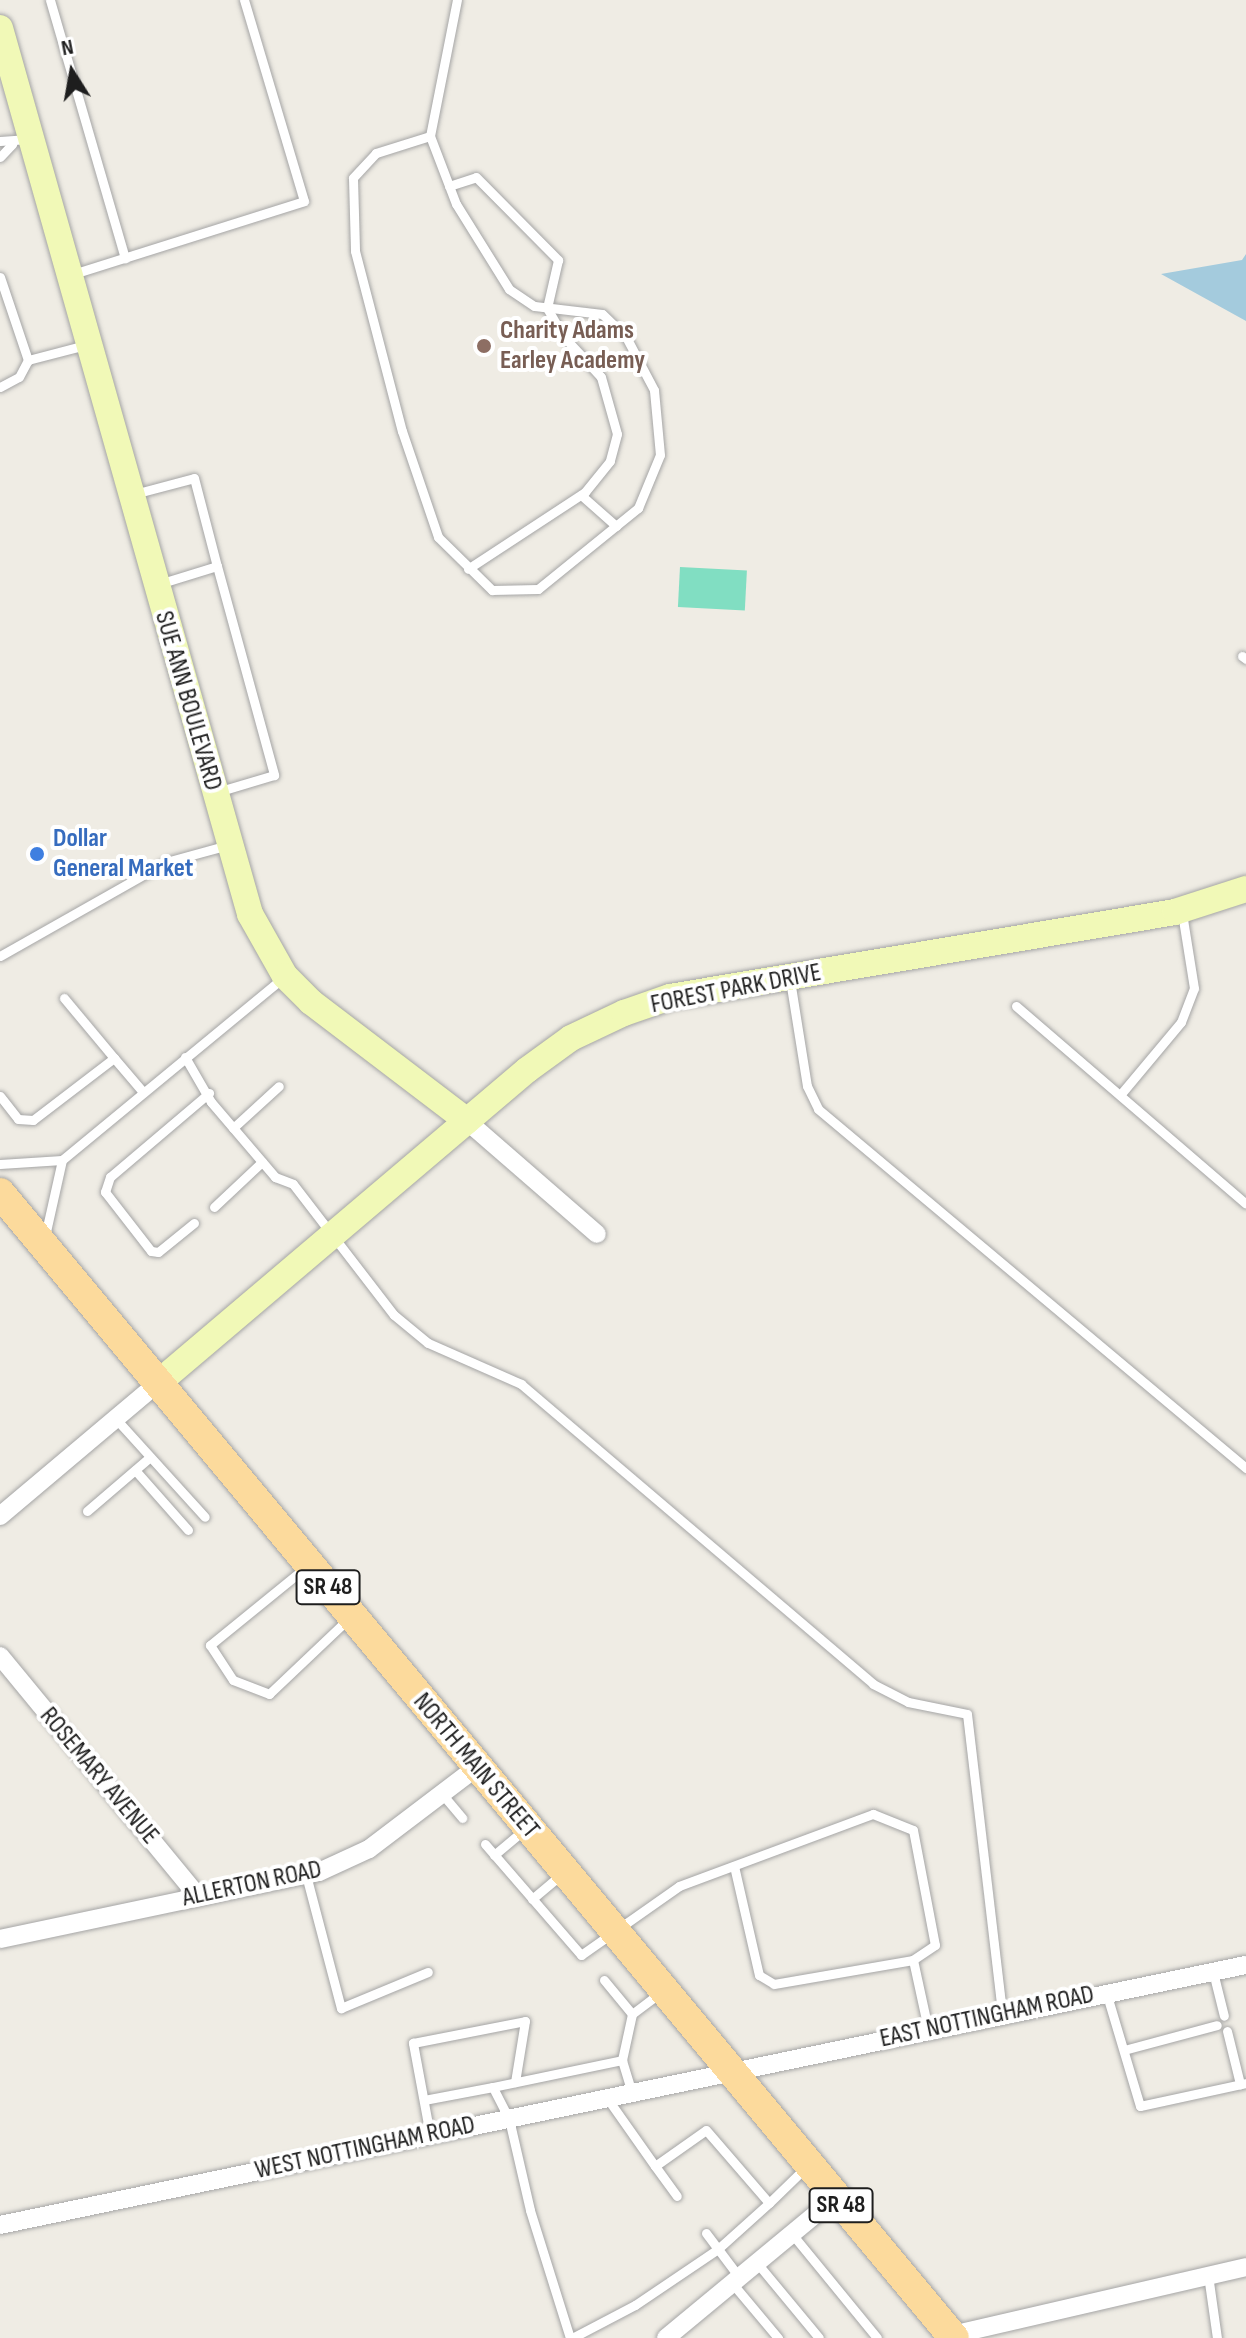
<!DOCTYPE html>
<style>
body{margin:0}
#map{position:relative;width:1246px;height:2338px;overflow:hidden;background:#efece4;font-family:"Sofia Sans Condensed",sans-serif}
div>[style]{position:absolute}
.pitch>*{inset:0;background:#81dec2;transform-origin:0 0}
.water>*{inset:0;background:#a4cbdd}
.roads{filter:drop-shadow(0 0 2px #a5a5a5) drop-shadow(0 0 2px #a5a5a5)}
.lane>*{height:9px;margin:-4.5px;padding:0 4.5px;transform-origin:4.5px;border-radius:4.5px;background:#fff}
.street>*{height:18px;margin:-9px;padding:0 9px;transform-origin:9px;border-radius:9px;background:#fff}
.secondary>*{height:26px;margin:-13px;padding:0 13px;transform-origin:13px;border-radius:13px;background:#f1f9b7}
.primary>*{height:30px;margin:-15px;padding:0 15px;transform-origin:15px;border-radius:15px;background:#fcda9c}
.dots>*{width:22px;height:22px;translate:-50% -50%;box-sizing:border-box;border:4px solid #fff;border-radius:50%}
span{translate:-50% -50%;white-space:nowrap;text-align:center;line-height:1.15;-webkit-text-stroke:8px #fff;paint-order:stroke}
.shield-label span{padding:2px 6px;background:#fff;border:2px solid;border-radius:6px;-webkit-text-stroke-width:0}
.shield-label{font-size:24px;color:#1e1e1e;font-weight:700}
.education-label{font-size:26px;color:#785e54;font-weight:700}
.left{translate:0 -50%;text-align:left}
.street-label{font-size:26px;color:#1e1e1e}
.shop-label{font-size:26px;color:#366cbe;font-weight:700}
.north{position:absolute;left:32px;top:32px;width:80px;height:80px;-webkit-text-stroke:6px #fff;paint-order:stroke;rotate:349deg;font-size:22px;font-weight:700;line-height:32px;text-align:center;color:#1e1e1e}
.north::after{content:'';display:block;margin:auto;width:28px;height:36px;background:#1e1e1e;clip-path:polygon(50% 0,100% 100%,50% 72%,0 100%)}
</style>
<div id="map">
<div class="pitch">
<i style="left:680px;top:567px;width:67px;height:40px;rotate:3deg"></i>
</div>
<div class="water">
<i style="clip-path:polygon(1246px 254px,1246px 321px,1161px 274px,1242px 260px)"></i>
</div>
<div class="roads">
<div class="lane">
<i style="left:50px;top:0;width:269px;rotate:73.8deg"></i>
<i style="left:430px;top:136px;width:57px;rotate:162.5deg"></i>
<i style="left:376px;top:153px;width:34px;rotate:133deg"></i>
<i style="left:353px;top:178px;width:73px;rotate:88.4deg"></i>
<i style="left:355px;top:251px;width:186px;rotate:75.4deg"></i>
<i style="left:402px;top:431px;width:112px;rotate:71.2deg"></i>
<i style="left:438px;top:537px;width:76px;rotate:44.5deg"></i>
<i style="left:492px;top:590px;width:46px;rotate:-1.2deg"></i>
<i style="left:538px;top:589px;width:129px;rotate:-39deg"></i>
<i style="left:638px;top:508px;width:57px;rotate:-67.5deg"></i>
<i style="left:660px;top:455px;width:65px;rotate:-95.3deg"></i>
<i style="left:654px;top:390px;width:60px;rotate:-117.8deg"></i>
<i style="left:626px;top:337px;width:33px;rotate:-136deg"></i>
<i style="left:602px;top:314px;width:68px;rotate:-173.3deg"></i>
<i style="left:534px;top:306px;width:30px;rotate:-146deg"></i>
<i style="left:509px;top:289px;width:100px;rotate:-121.9deg"></i>
<i style="left:456px;top:204px;width:73px;rotate:-110.9deg"></i>
<i style="left:430px;top:136px;width:139px;rotate:-78.8deg"></i>
<i style="left:0;top:141px;width:28px;rotate:-4deg"></i>
<i style="left:0;top:157px;width:18px;rotate:-47deg"></i>
<i style="left:449px;top:186px;width:28px;rotate:-18deg"></i>
<i style="left:476px;top:177px;width:117px;rotate:45.3deg"></i>
<i style="left:558px;top:260px;width:49px;rotate:102.9deg"></i>
<i style="left:547px;top:308px;width:34px;rotate:60deg"></i>
<i style="left:564px;top:337px;width:54px;rotate:47.2deg"></i>
<i style="left:601px;top:377px;width:59px;rotate:74.3deg"></i>
<i style="left:617px;top:434px;width:28px;rotate:105deg"></i>
<i style="left:610px;top:461px;width:40px;rotate:129deg"></i>
<i style="left:585px;top:492px;width:140px;rotate:146.7deg"></i>
<i style="left:73px;top:274px;width:242px;rotate:-17.5deg"></i>
<i style="left:304px;top:201px;width:210px;rotate:-106.6deg"></i>
<i style="left:0;top:277px;width:88px;rotate:71.4deg"></i>
<i style="left:28px;top:360px;width:60px;rotate:-14.5deg"></i>
<i style="left:0;top:387px;width:21px;rotate:-28deg"></i>
<i style="left:19px;top:377px;width:19px;rotate:-62deg"></i>
<i style="left:134px;top:494px;width:62px;rotate:-14.9deg"></i>
<i style="left:194px;top:478px;width:91px;rotate:75.4deg"></i>
<i style="left:217px;top:566px;width:61px;rotate:162.8deg"></i>
<i style="left:581px;top:495px;width:47px;rotate:41.5deg"></i>
<i style="left:217px;top:566px;width:217px;rotate:74.7deg"></i>
<i style="left:274px;top:775px;width:59px;rotate:163.4deg"></i>
<i style="left:1242px;top:656px;width:5px;rotate:37deg"></i>
<i style="left:0;top:956px;width:191px;rotate:-29.5deg"></i>
<i style="left:166px;top:862px;width:64px;rotate:-15.3deg"></i>
<i style="left:790px;top:980px;width:107px;rotate:80.9deg"></i>
<i style="left:807px;top:1086px;width:25px;rotate:64deg"></i>
<i style="left:818px;top:1109px;width:559px;rotate:39.99deg"></i>
<i style="left:64px;top:998px;width:78px;rotate:50.2deg"></i>
<i style="left:1016px;top:1006px;width:303px;rotate:40.7deg"></i>
<i style="left:185px;top:1057px;width:52px;rotate:60deg"></i>
<i style="left:211px;top:1102px;width:99px;rotate:49.5deg"></i>
<i style="left:275px;top:1177px;width:19px;rotate:21deg"></i>
<i style="left:293px;top:1184px;width:165px;rotate:52.4deg"></i>
<i style="left:394px;top:1315px;width:44px;rotate:39.5deg"></i>
<i style="left:428px;top:1343px;width:102px;rotate:23.8deg"></i>
<i style="left:521px;top:1384px;width:462px;rotate:40.4deg"></i>
<i style="left:873px;top:1684px;width:39px;rotate:27deg"></i>
<i style="left:908px;top:1702px;width:60px;rotate:11.5deg"></i>
<i style="left:967px;top:1714px;width:300px;rotate:83.3deg"></i>
<i style="left:1120px;top:1095px;width:95px;rotate:-50.1deg"></i>
<i style="left:1181px;top:1022px;width:36px;rotate:-69deg"></i>
<i style="left:1194px;top:988px;width:76px;rotate:-99.1deg"></i>
<i style="left:0;top:1096px;width:29px;rotate:52deg"></i>
<i style="left:18px;top:1119px;width:15px;rotate:4deg"></i>
<i style="left:33px;top:1120px;width:102px;rotate:-37.4deg"></i>
<i style="left:114px;top:1058px;width:45px;rotate:49.5deg"></i>
<i style="left:233px;top:1128px;width:62px;rotate:-42.4deg"></i>
<i style="left:62px;top:1160px;width:286px;rotate:-39.5deg"></i>
<i style="left:0;top:1164px;width:62px;rotate:-3.7deg"></i>
<i style="left:62px;top:1160px;width:78px;rotate:102.6deg"></i>
<i style="left:214px;top:1207px;width:66px;rotate:-43.2deg"></i>
<i style="left:194px;top:1223px;width:46px;rotate:141.1deg"></i>
<i style="left:158px;top:1252px;width:7px;rotate:-172deg"></i>
<i style="left:151px;top:1251px;width:75px;rotate:-127.9deg"></i>
<i style="left:105px;top:1192px;width:16px;rotate:-72deg"></i>
<i style="left:110px;top:1177px;width:130px;rotate:-40.3deg"></i>
<i style="left:116px;top:1419px;width:132px;rotate:47.8deg"></i>
<i style="left:135px;top:1470px;width:80px;rotate:48.5deg"></i>
<i style="left:87px;top:1511px;width:83px;rotate:-40.6deg"></i>
<i style="left:306px;top:1567px;width:124px;rotate:140.9deg"></i>
<i style="left:210px;top:1645px;width:42px;rotate:56.7deg"></i>
<i style="left:233px;top:1680px;width:39px;rotate:21deg"></i>
<i style="left:269px;top:1694px;width:109px;rotate:-43.5deg"></i>
<i style="left:443px;top:1795px;width:30px;rotate:50deg"></i>
<i style="left:485px;top:1844px;width:147px;rotate:49.1deg"></i>
<i style="left:581px;top:1955px;width:120px;rotate:-35.1deg"></i>
<i style="left:679px;top:1886px;width:207px;rotate:-20.4deg"></i>
<i style="left:873px;top:1814px;width:43px;rotate:21.8deg"></i>
<i style="left:913px;top:1830px;width:117px;rotate:79.2deg"></i>
<i style="left:935px;top:1945px;width:27px;rotate:146deg"></i>
<i style="left:913px;top:1960px;width:71px;rotate:77.7deg"></i>
<i style="left:494px;top:1855px;width:40px;rotate:-40deg"></i>
<i style="left:734px;top:1866px;width:112px;rotate:77.1deg"></i>
<i style="left:759px;top:1975px;width:17px;rotate:31deg"></i>
<i style="left:774px;top:1984px;width:141px;rotate:-9.8deg"></i>
<i style="left:306px;top:1875px;width:138px;rotate:75.3deg"></i>
<i style="left:341px;top:2008px;width:94px;rotate:-22.5deg"></i>
<i style="left:532px;top:1899px;width:40px;rotate:-40deg"></i>
<i style="left:1213px;top:1972px;width:45px;rotate:76deg"></i>
<i style="left:604px;top:1980px;width:44px;rotate:50.5deg"></i>
<i style="left:1106px;top:1992px;width:119px;rotate:73.4deg"></i>
<i style="left:1140px;top:2106px;width:108px;rotate:-12.2deg"></i>
<i style="left:1227px;top:2031px;width:55px;rotate:76.2deg"></i>
<i style="left:1124px;top:2050px;width:96px;rotate:-15deg"></i>
<i style="left:632px;top:2093px;width:34px;rotate:-107deg"></i>
<i style="left:622px;top:2060px;width:47px;rotate:-77.7deg"></i>
<i style="left:632px;top:2014px;width:35px;rotate:-37deg"></i>
<i style="left:607px;top:2098px;width:83px;rotate:54.8deg"></i>
<i style="left:655px;top:2166px;width:62px;rotate:-35.2deg"></i>
<i style="left:706px;top:2130px;width:96px;rotate:49.2deg"></i>
<i style="left:769px;top:2203px;width:69px;rotate:138deg"></i>
<i style="left:718px;top:2249px;width:35px;rotate:53deg"></i>
<i style="left:424px;top:2100px;width:70px;rotate:-10.7deg"></i>
<i style="left:430px;top:2135px;width:94px;rotate:-100.5deg"></i>
<i style="left:413px;top:2043px;width:114px;rotate:-11.1deg"></i>
<i style="left:525px;top:2021px;width:62px;rotate:99.3deg"></i>
<i style="left:655px;top:2166px;width:37px;rotate:54deg"></i>
<i style="left:769px;top:2203px;width:52px;rotate:-44.2deg"></i>
<i style="left:792px;top:2234px;width:134px;rotate:50.7deg"></i>
<i style="left:757px;top:2263px;width:97px;rotate:50.4deg"></i>
<i style="left:1208px;top:2275px;width:64px;rotate:81.9deg"></i>
<i style="left:732px;top:2283px;width:72px;rotate:50.1deg"></i>
<i style="left:570px;top:2338px;width:134px;rotate:-107.4deg"></i>
<i style="left:530px;top:2210px;width:93px;rotate:-103deg"></i>
<i style="left:509px;top:2119px;width:36px;rotate:-117deg"></i>
<i style="left:493px;top:2087px;width:132px;rotate:-11.8deg"></i>
<i style="left:572px;top:2338px;width:71px;rotate:-27.6deg"></i>
<i style="left:635px;top:2305px;width:100px;rotate:-34deg"></i>
<i style="left:718px;top:2249px;width:20px;rotate:-127deg"></i>
</div>
<div class="street">
<i style="left:467px;top:1121px;width:172px;rotate:41deg"></i>
<i style="left:0;top:1516px;width:207px;rotate:-40.1deg"></i>
<i style="left:0;top:1656px;width:311px;rotate:50.5deg"></i>
<i style="left:0;top:1939px;width:326px;rotate:-11.9deg"></i>
<i style="left:319px;top:1872px;width:55px;rotate:-24.7deg"></i>
<i style="left:369px;top:1849px;width:136px;rotate:-37.2deg"></i>
<i style="left:0;top:2225px;width:1273px;rotate:-11.79deg"></i>
<i style="left:952px;top:2335px;width:302px;rotate:-13deg"></i>
<i style="left:666px;top:2338px;width:219px;rotate:-39.6deg"></i>
</div>
<div class="secondary">
<i style="left:0;top:28px;width:921px;rotate:74.24deg"></i>
<i style="left:250px;top:914px;width:71px;rotate:60.6deg"></i>
<i style="left:285px;top:976px;width:37px;rotate:45deg"></i>
<i style="left:311px;top:1002px;width:196px;rotate:37.3deg"></i>
<i style="left:158px;top:1383px;width:484px;rotate:-40.3deg"></i>
<i style="left:527px;top:1070px;width:54px;rotate:-36deg"></i>
<i style="left:571px;top:1038px;width:59px;rotate:-25.3deg"></i>
<i style="left:624px;top:1013px;width:49px;rotate:-19.2deg"></i>
<i style="left:670px;top:997px;width:512px;rotate:-9.55deg"></i>
<i style="left:1175px;top:912px;width:75px;rotate:-17.9deg"></i>
</div>
<div class="primary">
<i style="left:0;top:1193px;width:1490px;rotate:50.2deg"></i>
</div>
</div>
<div class="dots">
<i style="left:484px;top:346px;background:#8d6e63"></i>
<i style="left:37px;top:854px;background:#3f7fe0"></i>
</div>
<div class="shield-label">
<span style="left:328px;top:1587px">SR 48</span>
<span style="left:841px;top:2205px">SR 48</span>
</div>
<div class="education-label">
<span class="left" style="left:500px;top:346px">Charity Adams<br>Earley Academy</span>
</div>
<div class="street-label">
<span style="left:188px;top:701px;rotate:74deg">SUE ANN BOULEVARD</span>
<span style="left:736px;top:989px;rotate:-11deg">FOREST PARK DRIVE</span>
<span style="left:476px;top:1766px;rotate:50deg">NORTH MAIN STREET</span>
<span style="left:99px;top:1776px;rotate:50deg">ROSEMARY AVENUE</span>
<span style="left:252px;top:1884px;rotate:-12deg">ALLERTON ROAD</span>
<span style="left:987px;top:2017px;rotate:-12deg">EAST NOTTINGHAM ROAD</span>
<span style="left:365px;top:2148px;rotate:-12deg">WEST NOTTINGHAM ROAD</span>
</div>
<div class="shop-label">
<span class="left" style="left:53px;top:854px">Dollar<br>General Market</span>
</div>
<div class="north">N</div>
</div>
